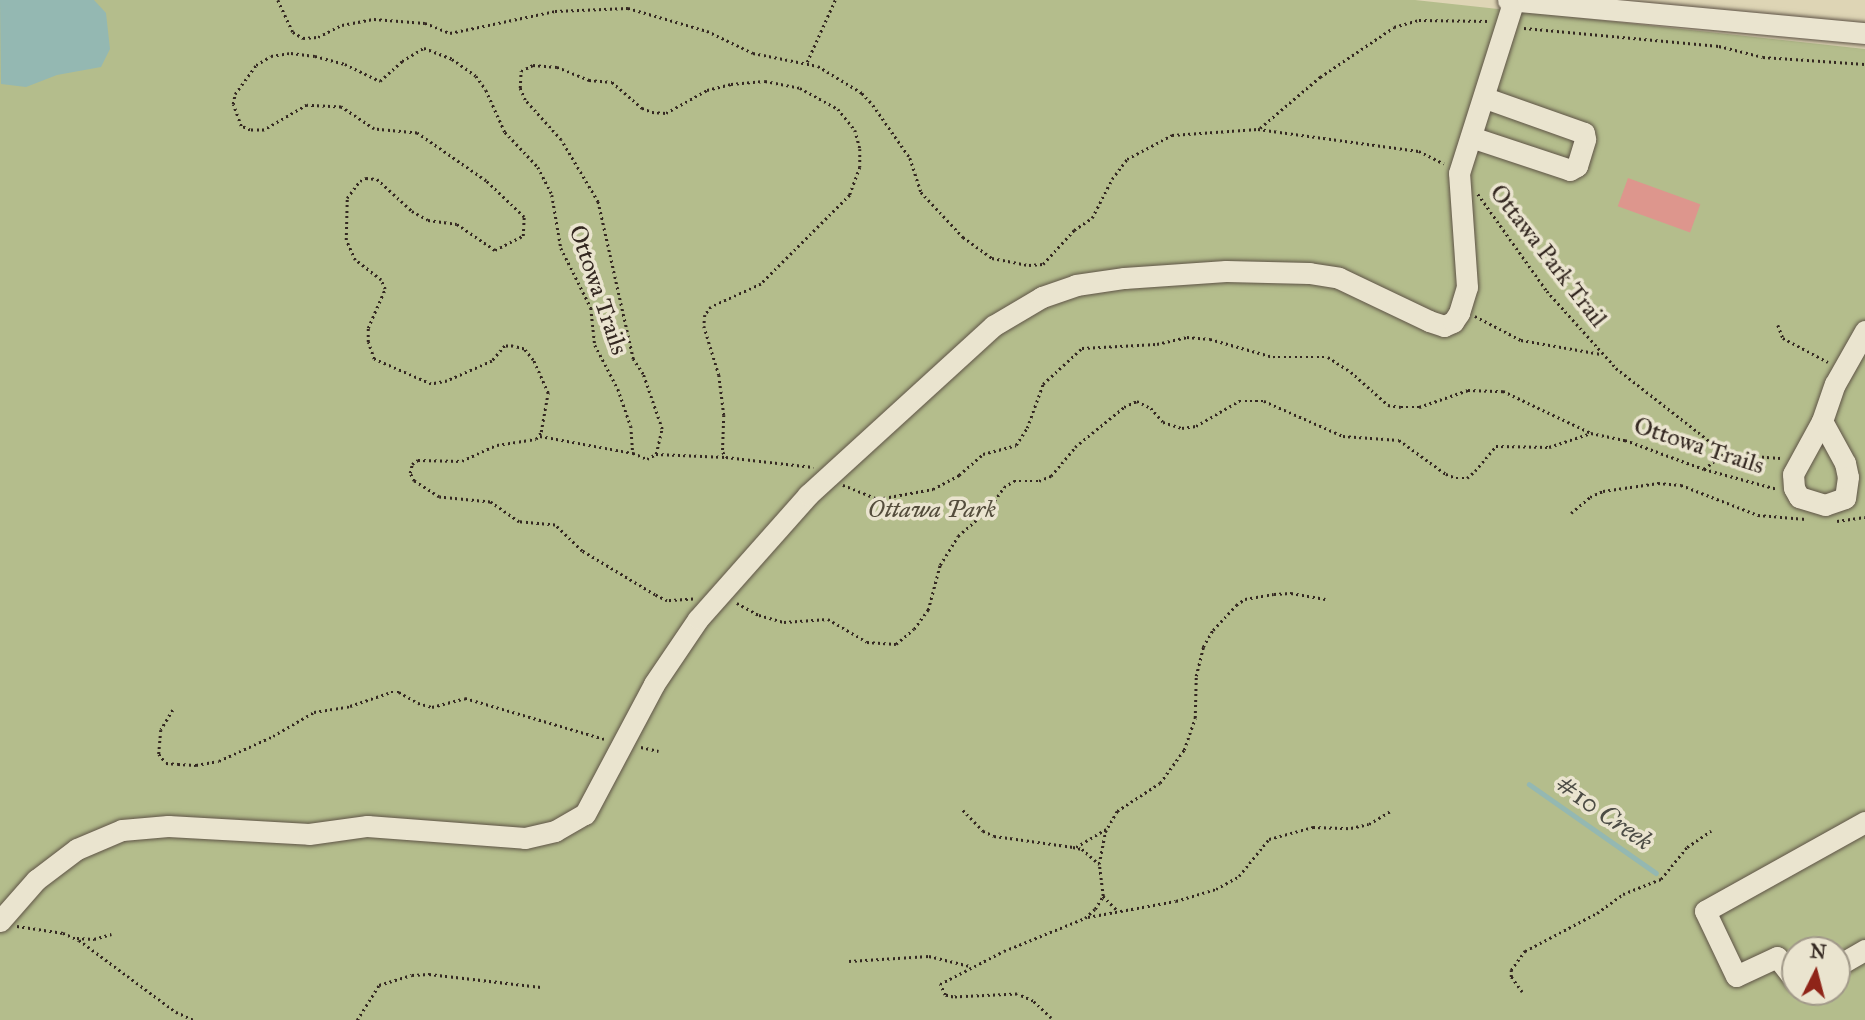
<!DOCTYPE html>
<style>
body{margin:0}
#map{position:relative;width:1865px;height:1020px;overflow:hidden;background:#ded5b5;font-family:"IM FELL Great Primer",serif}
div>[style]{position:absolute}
.green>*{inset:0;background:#b4bd8c}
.water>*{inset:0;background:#94b8b2}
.stream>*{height:4.5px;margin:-2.25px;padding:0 2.25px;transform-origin:2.25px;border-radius:2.25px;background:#94b8b2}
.building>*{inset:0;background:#dd968d;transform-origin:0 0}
.path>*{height:2.5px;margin-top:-1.25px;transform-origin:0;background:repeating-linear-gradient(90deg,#342821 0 2px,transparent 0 5.5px)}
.roads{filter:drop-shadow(0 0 2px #5e5346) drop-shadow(0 0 2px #5e5346)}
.minor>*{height:21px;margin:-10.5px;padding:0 10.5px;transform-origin:10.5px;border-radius:10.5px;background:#eae4cf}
span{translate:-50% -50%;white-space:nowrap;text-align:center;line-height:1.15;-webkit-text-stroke:7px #eae4cf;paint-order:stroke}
.street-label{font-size:24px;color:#342821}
.park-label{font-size:24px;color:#544d3c;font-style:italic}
.water-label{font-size:26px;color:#4c4c45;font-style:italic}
.north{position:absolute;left:1781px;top:936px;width:70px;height:70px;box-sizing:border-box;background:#eae4cf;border:2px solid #a19989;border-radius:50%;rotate:6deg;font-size:19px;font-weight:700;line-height:28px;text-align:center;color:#342821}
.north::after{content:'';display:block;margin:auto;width:24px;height:32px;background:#8f2418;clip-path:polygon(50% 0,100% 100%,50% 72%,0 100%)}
</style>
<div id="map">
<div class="green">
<i style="clip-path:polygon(evenodd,0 0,1415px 0,1865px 49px,1865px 1020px,0 1020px,0 0,1795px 950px,1837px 950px,1837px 992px,1795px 992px,1795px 950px)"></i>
</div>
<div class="water">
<i style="clip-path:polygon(0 0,94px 0,106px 13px,110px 49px,101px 67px,57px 75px,26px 87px,1px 84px)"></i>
</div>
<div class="stream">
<i style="left:1529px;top:784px;width:155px;rotate:35deg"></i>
</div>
<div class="building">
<i style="left:1628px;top:178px;width:77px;height:30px;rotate:20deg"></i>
</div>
<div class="path">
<i style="left:278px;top:0;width:35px;rotate:65deg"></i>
<i style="left:293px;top:32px;width:12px;rotate:31deg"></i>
<i style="left:303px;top:38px;width:15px;rotate:-4deg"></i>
<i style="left:318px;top:37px;width:27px;rotate:-27deg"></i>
<i style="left:342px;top:25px;width:33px;rotate:-11deg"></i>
<i style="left:374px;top:19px;width:51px;rotate:4.5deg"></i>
<i style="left:425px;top:23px;width:27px;rotate:22deg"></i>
<i style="left:450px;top:33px;width:107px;rotate:-11.8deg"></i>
<i style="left:555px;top:11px;width:73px;rotate:-2.4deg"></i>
<i style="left:628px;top:8px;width:82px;rotate:16.2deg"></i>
<i style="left:707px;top:31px;width:51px;rotate:25.6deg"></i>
<i style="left:753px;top:53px;width:66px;rotate:11.3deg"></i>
<i style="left:818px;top:66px;width:52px;rotate:31.5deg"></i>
<i style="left:862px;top:93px;width:16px;rotate:47deg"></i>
<i style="left:873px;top:105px;width:65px;rotate:55.1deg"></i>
<i style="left:910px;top:158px;width:36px;rotate:72deg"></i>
<i style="left:921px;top:192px;width:62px;rotate:47deg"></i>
<i style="left:963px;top:237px;width:36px;rotate:36deg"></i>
<i style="left:992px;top:258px;width:38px;rotate:11deg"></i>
<i style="left:1029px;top:265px;width:14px;rotate:-4deg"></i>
<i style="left:1043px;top:264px;width:46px;rotate:-47.6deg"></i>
<i style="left:1074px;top:230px;width:22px;rotate:-34deg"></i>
<i style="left:1092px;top:218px;width:44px;rotate:-62.9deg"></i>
<i style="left:1112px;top:179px;width:25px;rotate:-53deg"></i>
<i style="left:1127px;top:159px;width:51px;rotate:-28.1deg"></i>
<i style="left:1172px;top:135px;width:86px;rotate:-4deg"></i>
<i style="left:1258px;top:129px;width:162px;rotate:7.8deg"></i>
<i style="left:1419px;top:151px;width:28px;rotate:27deg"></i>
<i style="left:1524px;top:28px;width:196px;rotate:5.3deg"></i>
<i style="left:1719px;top:46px;width:45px;rotate:14deg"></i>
<i style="left:1763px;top:57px;width:102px;rotate:3.9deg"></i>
<i style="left:807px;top:62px;width:68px;rotate:-65.7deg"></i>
<i style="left:1260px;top:128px;width:79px;rotate:-40.4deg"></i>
<i style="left:1320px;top:77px;width:89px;rotate:-34deg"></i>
<i style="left:1394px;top:27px;width:26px;rotate:-16deg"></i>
<i style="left:1419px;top:20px;width:71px;rotate:0.8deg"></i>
<i style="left:1478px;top:194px;width:119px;rotate:54.6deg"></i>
<i style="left:1547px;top:291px;width:103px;rotate:48.1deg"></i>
<i style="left:1616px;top:368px;width:127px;rotate:38deg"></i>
<i style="left:1716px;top:446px;width:26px;rotate:21deg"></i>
<i style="left:1740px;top:455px;width:41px;rotate:4.2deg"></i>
<i style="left:1475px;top:316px;width:52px;rotate:27.6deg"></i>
<i style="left:1521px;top:340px;width:81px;rotate:9.9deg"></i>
<i style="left:1778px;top:325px;width:14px;rotate:69deg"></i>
<i style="left:1783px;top:338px;width:51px;rotate:28.1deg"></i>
<i style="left:540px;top:436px;width:95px;rotate:10.4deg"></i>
<i style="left:656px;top:454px;width:70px;rotate:2.5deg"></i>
<i style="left:1704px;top:469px;width:31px;rotate:-38deg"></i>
<i style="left:843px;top:485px;width:38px;rotate:22deg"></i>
<i style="left:878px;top:499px;width:56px;rotate:-10.3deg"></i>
<i style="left:933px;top:489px;width:30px;rotate:-28deg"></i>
<i style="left:959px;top:475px;width:32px;rotate:-41deg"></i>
<i style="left:983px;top:454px;width:34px;rotate:-15deg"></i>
<i style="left:1016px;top:445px;width:20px;rotate:-57deg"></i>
<i style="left:1027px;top:428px;width:47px;rotate:-70deg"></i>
<i style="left:1043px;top:384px;width:53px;rotate:-42.7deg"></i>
<i style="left:1082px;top:348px;width:75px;rotate:-3.1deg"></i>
<i style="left:1157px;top:344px;width:31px;rotate:-13deg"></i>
<i style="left:1187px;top:337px;width:23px;rotate:5deg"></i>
<i style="left:1210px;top:339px;width:66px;rotate:15.9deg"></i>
<i style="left:1273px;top:357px;width:55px"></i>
<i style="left:1328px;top:357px;width:27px;rotate:33deg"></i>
<i style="left:1351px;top:372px;width:50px;rotate:41.7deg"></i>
<i style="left:1388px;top:405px;width:13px;rotate:9deg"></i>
<i style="left:1401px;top:407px;width:18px"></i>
<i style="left:1419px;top:407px;width:52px;rotate:-19.1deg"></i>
<i style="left:1468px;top:390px;width:35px;rotate:2deg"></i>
<i style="left:1503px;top:391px;width:98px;rotate:25.5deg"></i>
<i style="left:1591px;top:433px;width:35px;rotate:12deg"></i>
<i style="left:1625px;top:440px;width:84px;rotate:20.2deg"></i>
<i style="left:1704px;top:469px;width:76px;rotate:15.3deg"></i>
<i style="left:1571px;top:513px;width:25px;rotate:-40deg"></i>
<i style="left:1590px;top:497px;width:14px;rotate:-25deg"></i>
<i style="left:1603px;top:491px;width:56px;rotate:-8.3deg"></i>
<i style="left:1658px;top:483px;width:23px;rotate:5deg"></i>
<i style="left:1681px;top:485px;width:83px;rotate:21.3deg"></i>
<i style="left:1758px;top:515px;width:48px;rotate:4.8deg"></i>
<i style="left:1837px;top:521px;width:28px;rotate:-8deg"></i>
<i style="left:693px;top:599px;width:26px;rotate:176deg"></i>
<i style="left:667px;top:601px;width:13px;rotate:-153deg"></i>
<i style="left:655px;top:595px;width:85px;rotate:-148.9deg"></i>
<i style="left:582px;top:551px;width:37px;rotate:-136deg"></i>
<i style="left:555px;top:525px;width:36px;rotate:-175deg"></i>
<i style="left:519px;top:522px;width:35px;rotate:-145deg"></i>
<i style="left:490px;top:502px;width:51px;rotate:-174.4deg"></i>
<i style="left:439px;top:497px;width:30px;rotate:-147deg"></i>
<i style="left:414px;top:481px;width:9px;rotate:-117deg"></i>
<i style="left:410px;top:473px;width:9px;rotate:-77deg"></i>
<i style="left:412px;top:464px;width:7px;rotate:-34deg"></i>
<i style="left:418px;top:460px;width:44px;rotate:1.3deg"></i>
<i style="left:462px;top:461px;width:38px;rotate:-25deg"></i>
<i style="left:497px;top:445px;width:39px;rotate:-9deg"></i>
<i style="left:536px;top:439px;width:9px;rotate:-54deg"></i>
<i style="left:541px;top:432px;width:40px;rotate:-80deg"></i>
<i style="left:548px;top:393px;width:36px;rotate:-114deg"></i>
<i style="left:533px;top:360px;width:14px;rotate:-129deg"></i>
<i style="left:524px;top:349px;width:11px;rotate:-165deg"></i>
<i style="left:513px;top:346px;width:8px;rotate:180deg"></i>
<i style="left:505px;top:346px;width:20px;rotate:131deg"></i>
<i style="left:492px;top:361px;width:49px;rotate:156deg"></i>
<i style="left:447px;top:381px;width:16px;rotate:169deg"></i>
<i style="left:431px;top:384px;width:62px;rotate:-156.3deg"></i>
<i style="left:374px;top:359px;width:18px;rotate:-109deg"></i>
<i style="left:368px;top:342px;width:14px;rotate:-90deg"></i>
<i style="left:368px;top:328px;width:43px;rotate:-66.4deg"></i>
<i style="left:385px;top:289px;width:10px;rotate:-114deg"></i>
<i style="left:381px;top:280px;width:33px;rotate:-142deg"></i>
<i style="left:355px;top:260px;width:22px;rotate:-114deg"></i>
<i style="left:346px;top:240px;width:42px;rotate:-88.6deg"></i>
<i style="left:347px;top:198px;width:21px;rotate:-53deg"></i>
<i style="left:360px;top:181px;width:7px;rotate:-27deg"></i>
<i style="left:366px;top:178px;width:11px;rotate:5deg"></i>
<i style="left:377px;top:179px;width:47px;rotate:42.4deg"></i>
<i style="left:412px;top:211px;width:18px;rotate:29deg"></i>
<i style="left:428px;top:220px;width:29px;rotate:8deg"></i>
<i style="left:457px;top:224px;width:46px;rotate:34.4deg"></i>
<i style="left:495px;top:250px;width:31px;rotate:-27deg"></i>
<i style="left:523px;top:236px;width:19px;rotate:-87deg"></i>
<i style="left:524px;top:217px;width:52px;rotate:-136.5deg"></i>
<i style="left:486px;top:181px;width:84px;rotate:-145.2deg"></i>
<i style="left:417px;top:133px;width:43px;rotate:-174.7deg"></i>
<i style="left:374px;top:129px;width:40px;rotate:-146deg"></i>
<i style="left:341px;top:107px;width:34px;rotate:-177deg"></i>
<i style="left:307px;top:105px;width:50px;rotate:149.8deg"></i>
<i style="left:264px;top:130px;width:14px;rotate:180deg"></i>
<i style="left:250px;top:130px;width:10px;rotate:-156deg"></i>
<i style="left:241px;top:126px;width:23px;rotate:-110deg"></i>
<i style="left:233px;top:104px;width:10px;rotate:-79deg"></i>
<i style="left:235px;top:94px;width:36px;rotate:-54deg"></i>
<i style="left:256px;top:65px;width:17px;rotate:-31deg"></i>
<i style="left:271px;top:56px;width:20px;rotate:-9deg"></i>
<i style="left:291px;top:53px;width:24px;rotate:7deg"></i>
<i style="left:315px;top:56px;width:31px;rotate:15deg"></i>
<i style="left:345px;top:64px;width:39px;rotate:26deg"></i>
<i style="left:380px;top:81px;width:30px;rotate:-42deg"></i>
<i style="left:402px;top:61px;width:26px;rotate:-31deg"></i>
<i style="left:424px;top:48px;width:30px;rotate:21deg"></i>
<i style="left:452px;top:59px;width:29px;rotate:35deg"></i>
<i style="left:476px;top:76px;width:17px;rotate:54deg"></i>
<i style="left:486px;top:90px;width:46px;rotate:65.7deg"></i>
<i style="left:505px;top:132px;width:48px;rotate:46.7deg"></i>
<i style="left:538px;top:167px;width:31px;rotate:63deg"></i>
<i style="left:552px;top:195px;width:54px;rotate:80.4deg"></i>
<i style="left:561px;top:248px;width:67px;rotate:63.4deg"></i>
<i style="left:591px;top:308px;width:37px;rotate:84deg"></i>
<i style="left:595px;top:345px;width:50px;rotate:62.4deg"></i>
<i style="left:618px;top:389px;width:39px;rotate:71deg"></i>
<i style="left:631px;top:426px;width:27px;rotate:86deg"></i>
<i style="left:633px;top:453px;width:15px;rotate:23deg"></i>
<i style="left:647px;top:459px;width:10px;rotate:-29deg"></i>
<i style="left:656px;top:454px;width:26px;rotate:-77deg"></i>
<i style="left:662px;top:429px;width:58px;rotate:-109.1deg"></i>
<i style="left:643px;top:374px;width:18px;rotate:-124deg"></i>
<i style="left:633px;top:359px;width:161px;rotate:-102.6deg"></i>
<i style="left:598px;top:202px;width:72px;rotate:-120.8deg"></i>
<i style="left:561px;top:140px;width:54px;rotate:-132deg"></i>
<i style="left:525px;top:100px;width:13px;rotate:-113deg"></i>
<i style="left:520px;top:88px;width:17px;rotate:-87deg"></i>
<i style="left:521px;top:71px;width:13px;rotate:-27deg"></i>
<i style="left:533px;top:65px;width:24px;rotate:5deg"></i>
<i style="left:557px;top:67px;width:35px;rotate:22deg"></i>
<i style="left:589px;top:80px;width:23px;rotate:5deg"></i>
<i style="left:612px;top:82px;width:40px;rotate:41deg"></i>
<i style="left:642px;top:108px;width:11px;rotate:22deg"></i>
<i style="left:652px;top:112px;width:14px;rotate:4deg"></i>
<i style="left:666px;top:113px;width:47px;rotate:-29.3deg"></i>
<i style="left:707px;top:90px;width:25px;rotate:-14deg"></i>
<i style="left:731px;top:84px;width:34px;rotate:-5deg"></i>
<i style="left:765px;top:81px;width:36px;rotate:11deg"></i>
<i style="left:800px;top:88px;width:43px;rotate:28.9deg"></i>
<i style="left:838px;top:109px;width:27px;rotate:51deg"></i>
<i style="left:855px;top:130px;width:20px;rotate:75deg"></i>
<i style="left:860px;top:149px;width:18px;rotate:90deg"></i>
<i style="left:860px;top:167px;width:30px;rotate:110deg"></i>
<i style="left:850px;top:195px;width:126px;rotate:135deg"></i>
<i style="left:761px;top:284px;width:55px;rotate:155.3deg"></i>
<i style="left:711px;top:307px;width:10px;rotate:127deg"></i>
<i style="left:705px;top:315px;width:11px;rotate:95deg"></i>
<i style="left:704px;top:326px;width:51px;rotate:73deg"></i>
<i style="left:719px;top:375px;width:40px;rotate:82.9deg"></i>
<i style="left:724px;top:415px;width:37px;rotate:92deg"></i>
<i style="left:723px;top:452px;width:6px;rotate:59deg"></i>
<i style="left:726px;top:457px;width:88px;rotate:6.6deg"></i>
<i style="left:737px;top:603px;width:25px;rotate:29deg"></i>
<i style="left:759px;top:615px;width:26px;rotate:16deg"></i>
<i style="left:784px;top:622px;width:44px;rotate:-3.9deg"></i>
<i style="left:828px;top:619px;width:45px;rotate:30.5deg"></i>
<i style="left:867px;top:642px;width:29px;rotate:4deg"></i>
<i style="left:896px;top:644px;width:23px;rotate:-40deg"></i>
<i style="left:914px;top:629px;width:24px;rotate:-54deg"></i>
<i style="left:928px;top:610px;width:47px;rotate:-75.1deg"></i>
<i style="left:940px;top:565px;width:34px;rotate:-58deg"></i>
<i style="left:958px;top:536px;width:40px;rotate:-41deg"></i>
<i style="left:988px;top:510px;width:28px;rotate:-55deg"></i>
<i style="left:1004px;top:487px;width:12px;rotate:-31deg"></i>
<i style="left:1014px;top:481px;width:25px"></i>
<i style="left:1039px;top:481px;width:13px;rotate:-23deg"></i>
<i style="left:1051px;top:476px;width:38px;rotate:-50deg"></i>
<i style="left:1075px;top:447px;width:63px;rotate:-39.2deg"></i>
<i style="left:1124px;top:407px;width:14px;rotate:-25deg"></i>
<i style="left:1137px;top:401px;width:16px;rotate:27deg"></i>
<i style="left:1151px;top:408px;width:18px;rotate:49deg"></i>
<i style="left:1163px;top:422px;width:20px;rotate:18deg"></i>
<i style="left:1182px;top:428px;width:14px;rotate:-8deg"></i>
<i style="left:1196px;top:426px;width:50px;rotate:-30.2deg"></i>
<i style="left:1239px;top:401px;width:25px"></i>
<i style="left:1264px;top:401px;width:86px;rotate:23.9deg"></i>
<i style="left:1343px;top:436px;width:56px;rotate:4.1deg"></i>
<i style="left:1399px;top:440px;width:58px;rotate:35.9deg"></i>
<i style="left:1446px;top:474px;width:11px;rotate:22deg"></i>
<i style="left:1456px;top:478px;width:11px"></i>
<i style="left:1467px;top:478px;width:11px;rotate:-41deg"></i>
<i style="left:1475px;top:471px;width:33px;rotate:-50deg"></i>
<i style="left:1496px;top:446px;width:53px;rotate:1.1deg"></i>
<i style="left:1549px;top:447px;width:44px;rotate:-18.4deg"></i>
<i style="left:173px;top:710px;width:23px;rotate:121deg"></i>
<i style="left:161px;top:730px;width:24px;rotate:95deg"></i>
<i style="left:159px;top:754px;width:11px;rotate:52deg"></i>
<i style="left:166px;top:763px;width:12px;rotate:5deg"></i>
<i style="left:178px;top:764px;width:18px;rotate:3deg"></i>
<i style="left:196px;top:765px;width:23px;rotate:-10deg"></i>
<i style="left:219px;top:761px;width:60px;rotate:-24.8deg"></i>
<i style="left:273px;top:736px;width:48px;rotate:-30.3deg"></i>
<i style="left:314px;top:712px;width:36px;rotate:-9deg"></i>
<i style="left:350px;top:706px;width:43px;rotate:-18.9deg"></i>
<i style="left:391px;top:692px;width:8px"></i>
<i style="left:399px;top:692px;width:22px;rotate:30deg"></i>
<i style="left:418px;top:703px;width:15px;rotate:16deg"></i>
<i style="left:432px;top:707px;width:34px;rotate:-15deg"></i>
<i style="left:465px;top:698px;width:145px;rotate:16.4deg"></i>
<i style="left:641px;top:747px;width:18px;rotate:13deg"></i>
<i style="left:963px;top:810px;width:29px;rotate:46deg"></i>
<i style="left:983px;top:831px;width:12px;rotate:24deg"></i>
<i style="left:994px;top:836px;width:80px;rotate:7.9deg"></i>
<i style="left:1073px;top:847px;width:9px;rotate:13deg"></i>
<i style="left:1082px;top:849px;width:23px;rotate:41deg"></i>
<i style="left:1076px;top:847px;width:35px;rotate:-31deg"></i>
<i style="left:1103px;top:896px;width:20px;rotate:45deg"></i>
<i style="left:1088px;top:917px;width:89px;rotate:-10.3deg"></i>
<i style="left:1176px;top:901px;width:42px;rotate:-16.7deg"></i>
<i style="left:1216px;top:889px;width:26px;rotate:-29deg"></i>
<i style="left:1239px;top:876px;width:48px;rotate:-51deg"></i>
<i style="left:1269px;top:839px;width:46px;rotate:-15.3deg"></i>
<i style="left:1313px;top:827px;width:38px;rotate:2deg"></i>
<i style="left:1351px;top:828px;width:18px;rotate:-13deg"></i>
<i style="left:1369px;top:824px;width:26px;rotate:-31deg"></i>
<i style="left:17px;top:926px;width:47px;rotate:8.7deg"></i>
<i style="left:63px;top:933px;width:17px;rotate:24deg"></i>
<i style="left:79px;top:940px;width:121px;rotate:36.6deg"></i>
<i style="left:176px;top:1012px;width:20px;rotate:24deg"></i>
<i style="left:77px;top:938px;width:17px;rotate:3deg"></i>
<i style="left:94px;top:939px;width:18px;rotate:-16deg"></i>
<i style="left:849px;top:961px;width:80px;rotate:-3.6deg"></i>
<i style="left:929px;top:956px;width:42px;rotate:13.7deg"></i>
<i style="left:1522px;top:992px;width:19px;rotate:-126deg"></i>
<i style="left:1511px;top:977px;width:7px;rotate:-90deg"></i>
<i style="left:1511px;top:970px;width:24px;rotate:-54deg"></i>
<i style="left:1525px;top:951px;width:81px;rotate:-27.8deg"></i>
<i style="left:1597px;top:913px;width:32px;rotate:-36deg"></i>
<i style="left:1623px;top:894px;width:41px;rotate:-21.5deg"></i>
<i style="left:1661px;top:879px;width:41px;rotate:-50.9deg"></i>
<i style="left:1687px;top:847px;width:29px;rotate:-34deg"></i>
<i style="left:1051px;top:1018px;width:25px;rotate:-137deg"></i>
<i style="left:1033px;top:1001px;width:17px;rotate:-156deg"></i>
<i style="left:1017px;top:994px;width:64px;rotate:177.3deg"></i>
<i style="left:953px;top:997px;width:8px;rotate:-166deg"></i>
<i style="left:945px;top:995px;width:12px;rotate:-114deg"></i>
<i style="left:940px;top:984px;width:72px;rotate:-27.3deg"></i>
<i style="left:1004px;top:951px;width:87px;rotate:-22.2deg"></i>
<i style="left:1085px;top:918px;width:13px;rotate:-42deg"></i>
<i style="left:1095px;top:909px;width:15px;rotate:-58deg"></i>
<i style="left:1103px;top:896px;width:32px;rotate:-97deg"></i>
<i style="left:1099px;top:864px;width:33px;rotate:-79deg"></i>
<i style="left:1105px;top:832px;width:24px;rotate:-60deg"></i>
<i style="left:1117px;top:811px;width:51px;rotate:-33.1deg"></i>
<i style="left:1160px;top:783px;width:41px;rotate:-54deg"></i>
<i style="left:1184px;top:750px;width:34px;rotate:-71deg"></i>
<i style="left:1195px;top:718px;width:42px;rotate:-88.6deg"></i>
<i style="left:1196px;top:676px;width:30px;rotate:-76deg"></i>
<i style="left:1203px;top:647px;width:20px;rotate:-60deg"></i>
<i style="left:1213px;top:630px;width:34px;rotate:-47deg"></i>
<i style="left:1236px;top:605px;width:11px;rotate:-34deg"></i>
<i style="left:1245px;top:599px;width:29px;rotate:-10deg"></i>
<i style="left:1274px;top:594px;width:17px;rotate:-3deg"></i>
<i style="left:1291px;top:593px;width:35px;rotate:10deg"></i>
<i style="left:357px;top:1020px;width:41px;rotate:-57.8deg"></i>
<i style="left:379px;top:985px;width:34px;rotate:-17deg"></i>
<i style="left:412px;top:975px;width:17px;rotate:-3deg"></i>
<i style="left:429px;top:974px;width:113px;rotate:6.6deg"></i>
</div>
<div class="roads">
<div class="minor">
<i style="left:1508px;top:0;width:359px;rotate:5.3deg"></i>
<i style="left:1471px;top:137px;width:104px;rotate:18.4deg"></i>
<i style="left:1570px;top:170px;width:8px;rotate:-30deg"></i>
<i style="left:1577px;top:166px;width:28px;rotate:-73deg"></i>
<i style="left:1585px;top:139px;width:6px;rotate:-99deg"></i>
<i style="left:1584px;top:133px;width:105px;rotate:-160.5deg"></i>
<i style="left:1822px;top:421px;width:48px;rotate:61.3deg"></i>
<i style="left:1845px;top:463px;width:14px;rotate:78deg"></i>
<i style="left:1848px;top:477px;width:21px;rotate:98deg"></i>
<i style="left:1845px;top:498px;width:21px;rotate:161deg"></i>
<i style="left:1825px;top:505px;width:27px;rotate:-163deg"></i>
<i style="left:1799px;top:497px;width:10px;rotate:-119deg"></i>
<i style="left:1794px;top:488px;width:14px;rotate:-94deg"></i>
<i style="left:1793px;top:474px;width:60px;rotate:-61.3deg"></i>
<i style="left:1822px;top:421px;width:39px;rotate:-71deg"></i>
<i style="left:1835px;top:384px;width:61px;rotate:-60.5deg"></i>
<i style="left:0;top:921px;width:55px;rotate:-48.7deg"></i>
<i style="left:36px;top:880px;width:51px;rotate:-37.1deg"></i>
<i style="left:77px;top:849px;width:49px;rotate:-22.9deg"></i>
<i style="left:122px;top:830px;width:46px;rotate:-5deg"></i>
<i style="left:168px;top:826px;width:141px;rotate:3.2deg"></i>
<i style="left:309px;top:834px;width:59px;rotate:-7.9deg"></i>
<i style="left:367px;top:826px;width:158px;rotate:4.3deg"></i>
<i style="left:525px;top:838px;width:31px;rotate:-13deg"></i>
<i style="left:555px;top:831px;width:34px;rotate:-30deg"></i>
<i style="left:585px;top:814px;width:147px;rotate:-62deg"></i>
<i style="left:654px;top:684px;width:78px;rotate:-55.9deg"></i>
<i style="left:698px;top:619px;width:166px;rotate:-48.4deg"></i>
<i style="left:808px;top:495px;width:251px;rotate:-42.4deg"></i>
<i style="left:993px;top:326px;width:57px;rotate:-30.6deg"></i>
<i style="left:1042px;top:297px;width:36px;rotate:-19deg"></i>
<i style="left:1076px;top:285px;width:49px;rotate:-8.3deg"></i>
<i style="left:1124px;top:278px;width:102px;rotate:-3.9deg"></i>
<i style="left:1226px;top:271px;width:83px;rotate:1.4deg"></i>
<i style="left:1309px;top:273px;width:30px;rotate:9deg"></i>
<i style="left:1339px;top:278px;width:100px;rotate:25.5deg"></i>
<i style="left:1429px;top:321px;width:16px;rotate:18deg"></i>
<i style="left:1444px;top:326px;width:10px;rotate:-24deg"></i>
<i style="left:1453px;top:322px;width:11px;rotate:-56deg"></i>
<i style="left:1459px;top:313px;width:27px;rotate:-73deg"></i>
<i style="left:1467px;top:287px;width:114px;rotate:-94deg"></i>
<i style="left:1459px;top:173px;width:182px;rotate:-72.4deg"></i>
<i style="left:1837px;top:966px;width:32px;rotate:-30deg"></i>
<i style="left:1795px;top:980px;width:29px;rotate:-128deg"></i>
<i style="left:1777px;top:957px;width:45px;rotate:155.1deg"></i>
<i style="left:1736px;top:976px;width:72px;rotate:-115.5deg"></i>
<i style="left:1705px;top:911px;width:183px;rotate:-29.1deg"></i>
</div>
</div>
<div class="street-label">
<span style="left:1548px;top:256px;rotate:52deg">Ottawa Park Trail</span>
<span style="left:598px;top:290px;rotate:71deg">Ottowa Trails</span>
<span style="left:1699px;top:446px;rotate:18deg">Ottowa Trails</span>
</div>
<div class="park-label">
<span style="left:932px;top:510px">Ottawa Park</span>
</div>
<div class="water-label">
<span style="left:1604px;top:813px;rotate:35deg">#10 Creek</span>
</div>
<div class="north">N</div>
</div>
